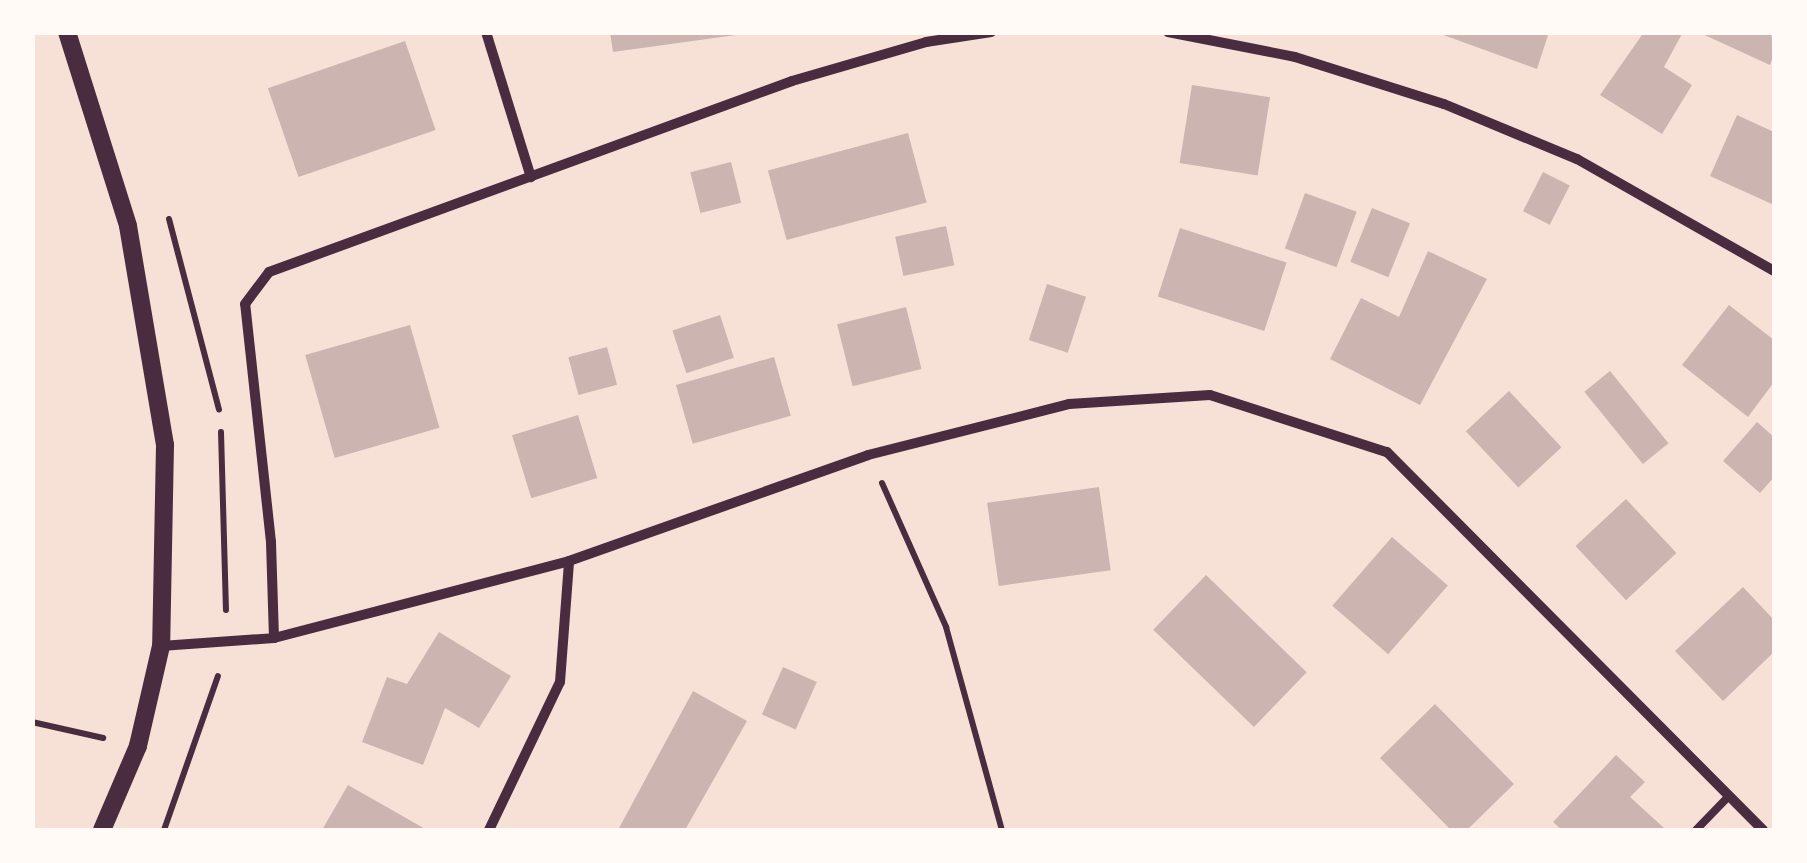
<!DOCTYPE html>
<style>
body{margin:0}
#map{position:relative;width:1807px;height:863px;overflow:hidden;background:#f7e1d7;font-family:"Source Sans 3",sans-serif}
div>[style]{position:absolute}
.building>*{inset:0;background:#ccb4b1;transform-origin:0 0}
.path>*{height:6px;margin:-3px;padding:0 3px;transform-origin:3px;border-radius:3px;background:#4a2c40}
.service>*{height:8px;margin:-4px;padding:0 4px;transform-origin:4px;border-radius:4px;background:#4a2c40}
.minor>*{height:10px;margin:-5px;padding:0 5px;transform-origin:5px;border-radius:5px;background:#4a2c40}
.tertiary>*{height:18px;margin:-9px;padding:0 9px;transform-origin:9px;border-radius:9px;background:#4a2c40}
span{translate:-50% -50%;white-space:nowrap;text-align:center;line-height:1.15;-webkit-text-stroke:8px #fffaf5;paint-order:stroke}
.frame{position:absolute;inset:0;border:35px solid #fffaf5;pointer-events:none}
</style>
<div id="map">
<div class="building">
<i style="clip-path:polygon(610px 32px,736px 32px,736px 35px,613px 52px)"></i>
<i style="clip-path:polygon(1435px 32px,1549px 32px,1537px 69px)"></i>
<i style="clip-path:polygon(1644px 32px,1683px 32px,1664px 67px,1692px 85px,1662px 134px,1600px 95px)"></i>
<i style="clip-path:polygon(1698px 32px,1771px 32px,1774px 54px,1770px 65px)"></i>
<i style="left:405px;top:41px;width:94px;height:145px;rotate:71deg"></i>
<i style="left:1192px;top:85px;width:79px;height:79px;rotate:9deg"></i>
<i style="clip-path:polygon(1737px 115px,1774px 132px,1774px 205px,1710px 176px)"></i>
<i style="left:908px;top:133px;width:72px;height:145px;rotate:75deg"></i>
<i style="left:731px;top:162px;width:42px;height:42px;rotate:76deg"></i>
<i style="left:1543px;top:172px;width:30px;height:44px;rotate:27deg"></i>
<i style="left:1305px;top:193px;width:55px;height:59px;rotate:20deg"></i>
<i style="left:1372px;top:208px;width:41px;height:58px;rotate:22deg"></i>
<i style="left:946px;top:226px;width:40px;height:52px;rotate:78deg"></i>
<i style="left:1180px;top:228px;width:112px;height:72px;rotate:18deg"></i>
<i style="clip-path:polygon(1428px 251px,1487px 279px,1420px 405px,1330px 359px,1361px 298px,1399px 317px)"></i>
<i style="left:1047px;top:284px;width:41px;height:59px;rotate:18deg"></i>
<i style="clip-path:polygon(1729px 305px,1774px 340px,1774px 382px,1748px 417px,1682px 365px)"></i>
<i style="left:906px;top:307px;width:64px;height:71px;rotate:76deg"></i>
<i style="left:720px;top:315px;width:45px;height:50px;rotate:72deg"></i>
<i style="left:410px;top:325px;width:107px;height:109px;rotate:74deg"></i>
<i style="left:607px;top:347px;width:39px;height:40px;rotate:75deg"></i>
<i style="left:774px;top:357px;width:61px;height:102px;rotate:74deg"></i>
<i style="left:1610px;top:371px;width:93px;height:33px;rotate:51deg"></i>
<i style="left:1509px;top:391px;width:77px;height:59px;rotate:47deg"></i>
<i style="left:578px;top:415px;width:66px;height:69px;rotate:73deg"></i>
<i style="clip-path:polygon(1757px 422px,1774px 437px,1774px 477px,1760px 493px,1723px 461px)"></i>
<i style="left:1099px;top:487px;width:84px;height:113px;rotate:82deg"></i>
<i style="left:1626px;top:499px;width:74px;height:69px;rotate:47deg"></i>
<i style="left:1392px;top:537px;width:74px;height:91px;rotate:41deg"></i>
<i style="left:1206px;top:575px;width:140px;height:76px;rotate:44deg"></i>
<i style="clip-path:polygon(1743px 587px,1774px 620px,1774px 652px,1723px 701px,1675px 651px)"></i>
<i style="clip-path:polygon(439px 632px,511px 676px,479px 728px,445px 708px,423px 765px,362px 742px,387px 677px,407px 684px)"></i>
<i style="left:783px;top:667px;width:37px;height:52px;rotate:24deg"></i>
<i style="clip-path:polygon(693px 691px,747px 721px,685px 830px,618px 830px)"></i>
<i style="clip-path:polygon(1435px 704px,1514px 784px,1467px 830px,1451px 830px,1380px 758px)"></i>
<i style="clip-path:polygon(1616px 755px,1645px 782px,1630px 797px,1664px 828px,1562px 830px,1553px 822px)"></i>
<i style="clip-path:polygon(348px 785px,427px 830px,322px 830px)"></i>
</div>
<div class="path">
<i style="left:169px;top:219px;width:197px;rotate:75.3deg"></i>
<i style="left:221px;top:432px;width:178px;rotate:88.4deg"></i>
<i style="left:882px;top:483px;width:158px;rotate:66deg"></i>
<i style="left:946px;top:627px;width:211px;rotate:74.6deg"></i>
<i style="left:32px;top:722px;width:73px;rotate:12.7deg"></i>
<i style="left:164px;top:830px;width:163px;rotate:-70.7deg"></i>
</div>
<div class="service">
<i style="left:1696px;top:830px;width:47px;rotate:-45.9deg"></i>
</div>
<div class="minor">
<i style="left:486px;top:32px;width:152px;rotate:72.8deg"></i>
<i style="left:1168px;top:32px;width:129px;rotate:11.1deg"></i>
<i style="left:1295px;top:57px;width:156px;rotate:17.5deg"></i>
<i style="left:1444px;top:104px;width:144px;rotate:22.5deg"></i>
<i style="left:1577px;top:159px;width:227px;rotate:29.6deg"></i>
<i style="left:274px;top:638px;width:96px;rotate:-91.8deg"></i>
<i style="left:271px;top:542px;width:239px;rotate:-96.2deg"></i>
<i style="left:245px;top:304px;width:40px;rotate:-53deg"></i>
<i style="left:269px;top:272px;width:557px;rotate:-20.06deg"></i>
<i style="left:792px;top:81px;width:140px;rotate:-16.2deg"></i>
<i style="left:926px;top:42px;width:66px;rotate:-8.7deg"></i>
<i style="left:161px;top:646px;width:113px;rotate:-4deg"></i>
<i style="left:274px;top:638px;width:305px;rotate:-14.6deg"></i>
<i style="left:569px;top:561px;width:317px;rotate:-19.5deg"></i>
<i style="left:868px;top:455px;width:207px;rotate:-14.2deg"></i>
<i style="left:1069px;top:404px;width:141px;rotate:-3.7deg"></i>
<i style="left:1210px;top:395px;width:186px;rotate:17.9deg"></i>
<i style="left:1387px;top:452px;width:533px;rotate:45.15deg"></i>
<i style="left:489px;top:830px;width:164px;rotate:-64.4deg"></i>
<i style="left:560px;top:682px;width:121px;rotate:-85.7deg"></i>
</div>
<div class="tertiary">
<i style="left:67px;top:32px;width:203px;rotate:72.5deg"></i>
<i style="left:128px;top:226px;width:222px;rotate:80.4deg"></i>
<i style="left:165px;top:445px;width:201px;rotate:91.1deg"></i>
<i style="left:161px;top:646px;width:103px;rotate:103deg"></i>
<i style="left:138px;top:746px;width:91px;rotate:113.2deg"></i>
</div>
<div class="frame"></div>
</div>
